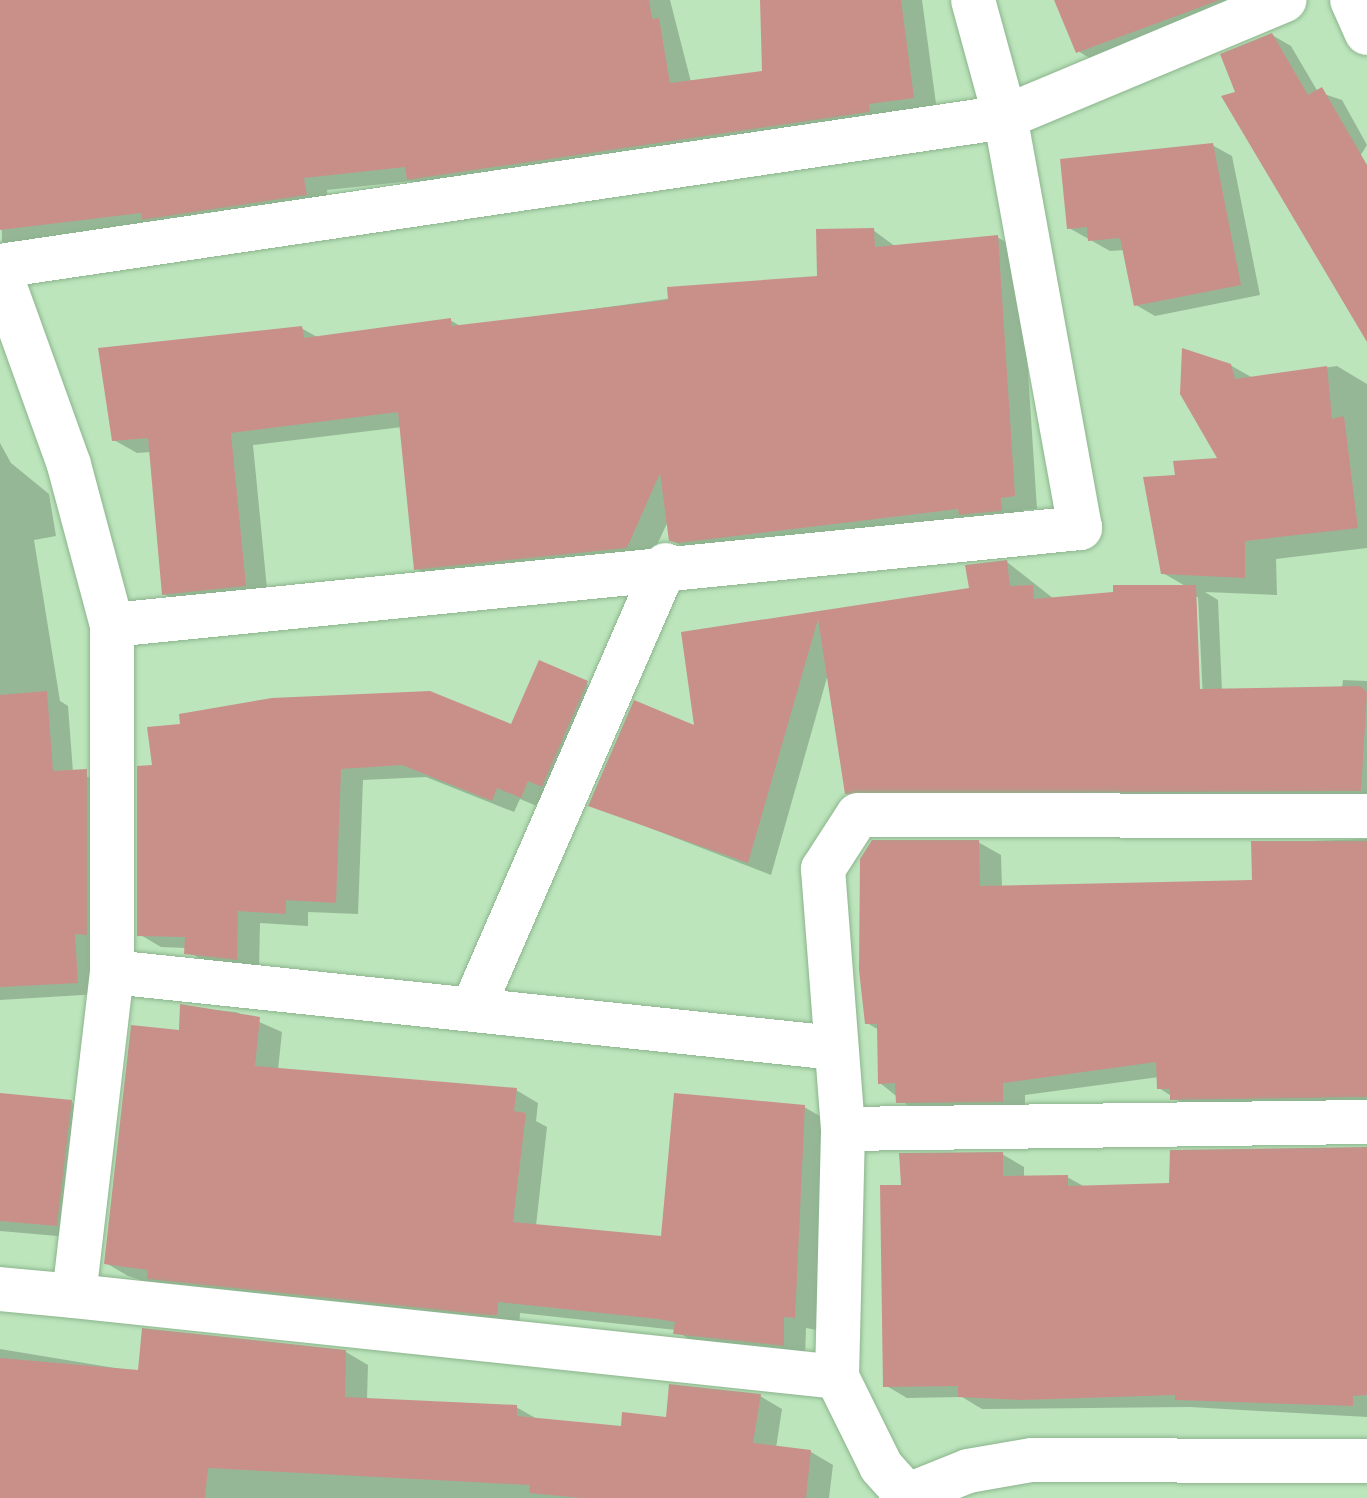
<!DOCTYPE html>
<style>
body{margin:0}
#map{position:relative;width:1367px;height:1498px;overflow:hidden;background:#bce5bc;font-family:Figtree,sans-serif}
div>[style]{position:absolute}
.shadow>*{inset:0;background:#0003}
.building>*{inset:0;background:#c9908a}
.roads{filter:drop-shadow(0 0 2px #8cb48d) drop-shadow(0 0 2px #8cb48d)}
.minor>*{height:44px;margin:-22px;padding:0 22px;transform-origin:22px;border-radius:22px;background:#fff}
span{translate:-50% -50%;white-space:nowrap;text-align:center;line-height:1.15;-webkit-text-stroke:8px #efe;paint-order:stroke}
</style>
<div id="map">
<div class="shadow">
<i style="clip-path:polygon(32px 0,670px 0,691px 82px,764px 72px,781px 0,922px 0,937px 111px,432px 193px,412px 181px,327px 190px,329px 208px,2px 243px,0 52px)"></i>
<i style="clip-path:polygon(1057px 0,1281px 0,1101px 65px,1078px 51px)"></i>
<i style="clip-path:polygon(1272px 35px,1291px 46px,1318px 92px,1342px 100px,1367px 145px,1357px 161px,1367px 178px,1367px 338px,1238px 93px)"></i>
<i style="clip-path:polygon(1212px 145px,1232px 156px,1260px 295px,1155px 316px,1136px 305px,1125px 250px,1110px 251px,1069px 228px)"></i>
<i style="clip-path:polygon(873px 230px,896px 247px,997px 237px,1020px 250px,1037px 509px,1023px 510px,1024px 523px,694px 553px,671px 540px,669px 519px,650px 560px,439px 582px,416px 568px,402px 427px,253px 445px,268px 599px,187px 607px,164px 594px,151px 452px,137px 453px,114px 440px,301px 328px,319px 338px,450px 320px,462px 327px,819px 278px)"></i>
<i style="clip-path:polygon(evenodd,1230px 365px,1253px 378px,1337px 366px,1367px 384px,1367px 548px,1276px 559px,1277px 595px,1205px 592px,1218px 600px,1222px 691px,1342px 689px,1343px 680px,1367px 681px,1367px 806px,869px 806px,846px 793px,828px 674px,771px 875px,591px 805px,696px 729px,684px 633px,971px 590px,1007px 562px,1054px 599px,1187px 587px,1163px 573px,1177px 477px,1220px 460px,1230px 365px,1194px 597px,1198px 597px,1203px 699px,1199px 700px,1194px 597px)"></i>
<i style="clip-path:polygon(0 443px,11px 463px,49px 494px,56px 536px,34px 540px,60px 701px,68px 706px,73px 772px,108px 784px,99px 994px,0 1000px)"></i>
<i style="clip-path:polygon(540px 662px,609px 695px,544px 809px,520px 799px,514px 812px,426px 777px,363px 780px,358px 914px,308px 912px,308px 926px,260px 923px,259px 971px,208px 966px,186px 948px,161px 947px,139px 934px,139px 768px,512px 726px)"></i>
<i style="clip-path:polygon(1367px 839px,1367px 1109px,1194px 1111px,1159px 1088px,1159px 1077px,1025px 1095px,1025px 1114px,920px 1115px,880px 1083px,879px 1030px,867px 1023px,978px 842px,1001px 855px,1002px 887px,1254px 882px,1253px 843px)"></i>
<i style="clip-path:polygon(182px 1007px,236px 1012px,282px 1032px,278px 1070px,516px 1090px,538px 1103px,536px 1121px,547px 1127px,536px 1226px,662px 1238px,804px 1107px,827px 1120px,817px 1330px,806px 1328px,805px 1358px,698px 1346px,676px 1330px,520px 1313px,519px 1327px,171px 1290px,128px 1276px,106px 1263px,180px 1032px)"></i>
<i style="clip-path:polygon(0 1096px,71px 1102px,94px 1115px,80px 1238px,0 1231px)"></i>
<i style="clip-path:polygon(1367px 1149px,1367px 1417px,1190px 1407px,982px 1409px,962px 1397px,907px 1398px,885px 1385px,903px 1187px,1002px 1154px,1024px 1167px,1024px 1178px,1067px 1177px,1087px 1188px,1171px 1185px)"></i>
<i style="clip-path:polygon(0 1349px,139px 1372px,346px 1352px,368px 1365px,367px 1400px,516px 1407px,539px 1420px,622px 1428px,760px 1396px,782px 1409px,776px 1448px,811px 1452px,833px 1465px,829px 1498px,0 1498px)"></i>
</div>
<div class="building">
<i style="clip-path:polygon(0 0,649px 0,652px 19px,659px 18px,670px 83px,762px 71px,760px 0,901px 0,914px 98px,869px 104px,870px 112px,407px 180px,405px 167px,304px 178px,307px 195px,142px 220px,141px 213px,0 230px)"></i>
<i style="clip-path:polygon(1054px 0,1220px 0,1076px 53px)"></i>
<i style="clip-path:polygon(1272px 33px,1308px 95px,1322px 87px,1367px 165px,1367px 342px,1221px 96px,1235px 92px,1220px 54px)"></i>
<i style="clip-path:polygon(1213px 143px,1241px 285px,1134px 306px,1120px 238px,1088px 241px,1087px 227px,1067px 229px,1060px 159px)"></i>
<i style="clip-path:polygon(874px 228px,875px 247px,998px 235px,1015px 496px,1001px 498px,1002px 511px,959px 515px,958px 509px,678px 543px,669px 541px,660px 473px,627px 548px,414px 570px,398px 412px,231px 433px,246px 586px,162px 595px,148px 438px,112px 441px,98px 348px,302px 326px,304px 338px,451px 318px,451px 326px,668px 300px,667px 287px,817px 276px,816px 229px)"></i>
<i style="clip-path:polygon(1182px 348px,1231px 364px,1235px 379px,1327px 366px,1332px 419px,1344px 416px,1358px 528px,1245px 541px,1245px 578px,1161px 574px,1143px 477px,1175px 475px,1173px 461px,1217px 458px,1180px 394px)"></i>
<i style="clip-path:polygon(1007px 560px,1010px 586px,1033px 585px,1034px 599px,1113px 592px,1113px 585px,1196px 585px,1200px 689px,1360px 686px,1367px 692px,1361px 791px,845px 794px,818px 619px,748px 863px,588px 806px,634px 700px,694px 725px,681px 632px,969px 588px,965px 565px)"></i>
<i style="clip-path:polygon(539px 660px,588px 681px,542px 787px,528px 781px,521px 798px,497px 788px,492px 801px,402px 765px,341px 769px,336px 903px,286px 900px,286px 914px,238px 911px,237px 960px,184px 954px,185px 937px,137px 936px,137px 766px,152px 765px,147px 727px,180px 724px,179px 714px,272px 698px,430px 691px,511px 724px)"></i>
<i style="clip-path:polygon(47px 691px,53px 771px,87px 769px,87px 935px,75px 934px,78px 983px,0 987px,0 695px)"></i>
<i style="clip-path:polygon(872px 840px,979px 840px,980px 886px,1252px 880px,1251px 841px,1367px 841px,1367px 1097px,1170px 1100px,1170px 1089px,1157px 1089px,1156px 1062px,1003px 1083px,1003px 1102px,896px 1103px,895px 1083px,878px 1084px,877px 1024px,865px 1024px,859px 970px,860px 859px)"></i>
<i style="clip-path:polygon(180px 1004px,260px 1017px,255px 1066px,517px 1088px,514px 1111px,526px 1113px,513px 1222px,661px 1236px,674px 1093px,805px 1105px,795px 1318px,784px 1317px,784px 1346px,673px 1334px,675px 1322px,658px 1319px,498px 1302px,497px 1315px,486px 1315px,147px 1279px,148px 1270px,104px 1264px,131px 1025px,179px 1030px)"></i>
<i style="clip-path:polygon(0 1093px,72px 1100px,57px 1226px,0 1221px)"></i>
<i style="clip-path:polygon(1367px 1147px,1367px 1395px,1353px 1396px,1353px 1406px,1175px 1400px,1175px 1395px,1021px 1400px,958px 1397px,958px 1386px,883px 1387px,880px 1185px,901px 1185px,899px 1153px,1003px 1152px,1003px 1176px,1068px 1175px,1068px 1186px,1169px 1183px,1170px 1150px)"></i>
<i style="clip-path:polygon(142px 1328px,346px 1350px,345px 1397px,517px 1405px,517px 1416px,621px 1426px,622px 1412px,666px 1417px,669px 1384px,761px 1394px,753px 1443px,811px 1450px,806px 1498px,582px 1498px,529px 1493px,530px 1485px,208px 1468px,205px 1498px,0 1498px,0 1358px,138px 1370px)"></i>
</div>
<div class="roads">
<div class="minor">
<i style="left:1352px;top:0;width:36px;rotate:66deg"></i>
<i style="left:0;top:266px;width:1016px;rotate:-8.43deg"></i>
<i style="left:1005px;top:117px;width:303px;rotate:-22.7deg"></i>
<i style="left:0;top:273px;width:204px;rotate:70.2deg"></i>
<i style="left:69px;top:465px;width:166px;rotate:75deg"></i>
<i style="left:112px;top:625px;width:347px;rotate:90deg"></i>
<i style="left:112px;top:972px;width:326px;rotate:96.7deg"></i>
<i style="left:74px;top:1296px;width:74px;rotate:-174.6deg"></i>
<i style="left:112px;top:625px;width:973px;rotate:-5.72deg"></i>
<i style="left:1080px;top:528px;width:418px;rotate:-100.3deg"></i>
<i style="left:1005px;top:117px;width:121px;rotate:-105.3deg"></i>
<i style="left:112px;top:972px;width:727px;rotate:6deg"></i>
<i style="left:473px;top:1008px;width:483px;rotate:-66.5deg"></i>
<i style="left:843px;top:1129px;width:524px;rotate:-0.77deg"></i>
<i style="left:74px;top:1296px;width:767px;rotate:6.06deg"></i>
<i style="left:905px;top:1493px;width:36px;rotate:-132deg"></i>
<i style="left:881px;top:1466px;width:99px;rotate:-116.3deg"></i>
<i style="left:837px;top:1377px;width:248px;rotate:-88.6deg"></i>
<i style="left:843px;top:1129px;width:261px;rotate:-94.4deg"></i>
<i style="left:823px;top:869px;width:64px;rotate:-57.1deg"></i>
<i style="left:858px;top:815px;width:509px;rotate:0.11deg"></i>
<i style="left:901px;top:1498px;width:72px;rotate:-21.9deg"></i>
<i style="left:968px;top:1471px;width:65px;rotate:-9.8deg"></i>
<i style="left:1032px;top:1460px;width:335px;rotate:0.2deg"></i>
</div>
</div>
</div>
